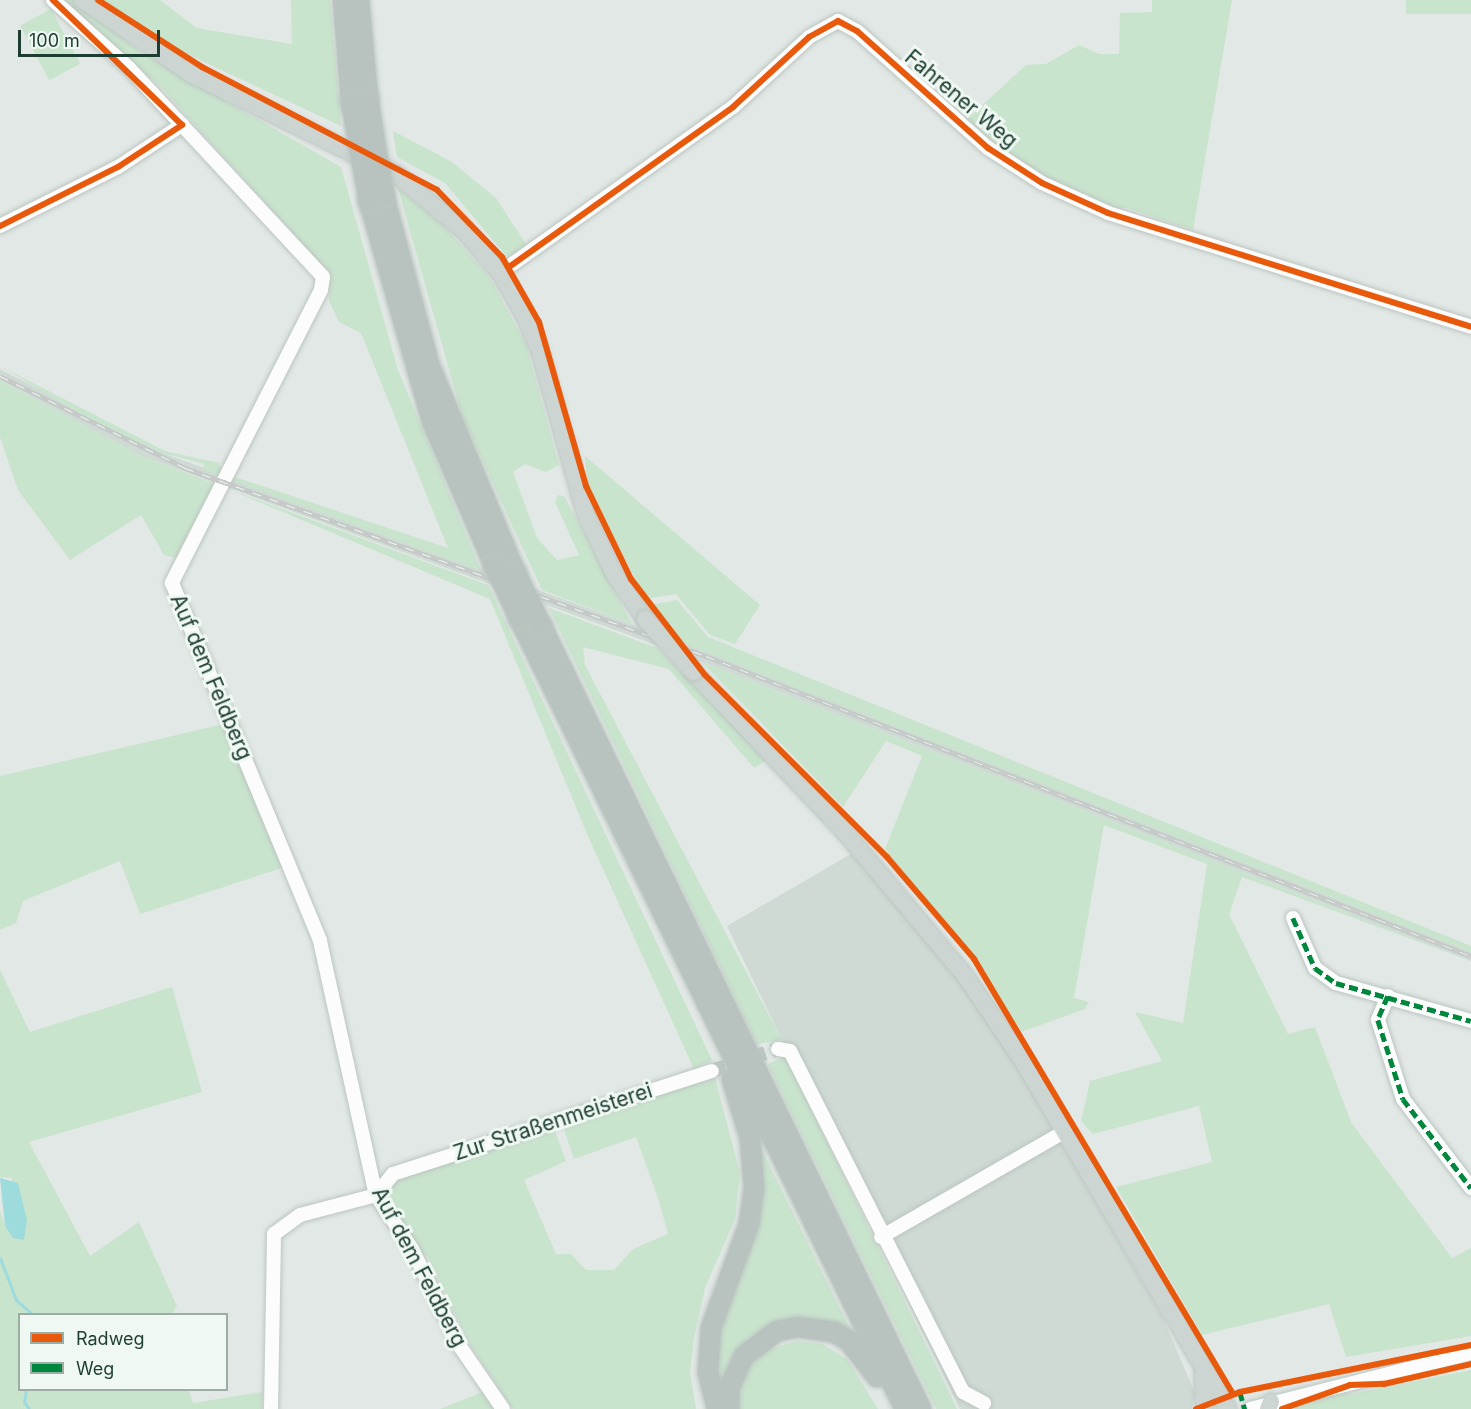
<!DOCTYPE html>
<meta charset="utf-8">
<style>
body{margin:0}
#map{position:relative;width:1471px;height:1409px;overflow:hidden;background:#e2e8e5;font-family:Inter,sans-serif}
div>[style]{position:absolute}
.built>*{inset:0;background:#cfdad4}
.green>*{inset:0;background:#c9e4cd;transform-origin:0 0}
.water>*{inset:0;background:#9ddbdc}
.stream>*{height:3px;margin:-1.5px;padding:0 1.5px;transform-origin:1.5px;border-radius:1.5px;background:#9ddbdc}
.minor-tunnel>*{height:14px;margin-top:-7px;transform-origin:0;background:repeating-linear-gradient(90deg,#bbc6c1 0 14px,transparent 0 21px)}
.roads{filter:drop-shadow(0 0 2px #bbc5c1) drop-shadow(0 0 2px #bbc5c1)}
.minor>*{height:14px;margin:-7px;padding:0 7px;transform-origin:7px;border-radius:7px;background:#fbfcfb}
.major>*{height:16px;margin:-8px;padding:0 8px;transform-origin:8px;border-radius:8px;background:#ccd5d1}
.highway>*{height:20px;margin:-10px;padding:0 10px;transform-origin:10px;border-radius:10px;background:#b8c3bf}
.rail>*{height:5px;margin-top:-2.5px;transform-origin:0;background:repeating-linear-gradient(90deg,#eff8f2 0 9px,#c5cac8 0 18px);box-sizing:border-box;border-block:2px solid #c5cac8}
.bridges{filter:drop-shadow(0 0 2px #bbc5c1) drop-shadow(0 0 2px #bbc5c1)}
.major-bridge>*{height:16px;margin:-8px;padding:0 8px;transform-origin:8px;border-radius:8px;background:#ccd5d1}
.highway-bridge>*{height:20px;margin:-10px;padding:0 10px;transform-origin:10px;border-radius:10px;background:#b8c3bf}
.quiet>*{height:4.5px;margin-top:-2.25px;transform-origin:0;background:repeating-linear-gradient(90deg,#00873e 0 9px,transparent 0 13.5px)}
.cycleway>*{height:6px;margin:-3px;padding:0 3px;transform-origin:3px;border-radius:3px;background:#e8590c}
span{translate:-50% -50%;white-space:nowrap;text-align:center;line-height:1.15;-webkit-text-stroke:6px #eff8f2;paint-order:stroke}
.street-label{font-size:21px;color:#1d3d31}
.legend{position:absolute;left:18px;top:1313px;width:210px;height:78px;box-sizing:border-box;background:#eff8f2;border:2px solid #9bada5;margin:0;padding:8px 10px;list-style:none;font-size:18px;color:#1d3d31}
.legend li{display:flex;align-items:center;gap:12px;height:30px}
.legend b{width:30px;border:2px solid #9bada5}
.scale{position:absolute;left:18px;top:30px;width:142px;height:27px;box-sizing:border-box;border:3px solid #1d3d31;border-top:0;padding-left:8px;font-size:18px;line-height:21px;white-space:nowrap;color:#1d3d31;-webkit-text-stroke:4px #eff8f2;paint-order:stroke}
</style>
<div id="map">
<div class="built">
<i style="clip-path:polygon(0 369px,163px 453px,727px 659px,1471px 952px,1471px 961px,702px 662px,139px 455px,0 380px)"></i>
<i style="clip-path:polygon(851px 854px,922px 930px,991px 1023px,1162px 1316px,1195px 1393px,1192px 1409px,960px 1409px,727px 926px)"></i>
</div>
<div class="green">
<i style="clip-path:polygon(61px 0,75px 0,143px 54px,341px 167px,398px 370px,481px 571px,234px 481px,235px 477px,448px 548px,361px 333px,339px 322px,329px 301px,329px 280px,315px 259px,160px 86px)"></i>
<i style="clip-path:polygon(99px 0,160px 0,197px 28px,292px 44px,291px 0,330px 0,341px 126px,181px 51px)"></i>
<i style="clip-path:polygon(1152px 0,1232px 0,1193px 230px,1127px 208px,1108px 209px,1040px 175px,965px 121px,1026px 65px,1046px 64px,1079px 45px,1099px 54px,1119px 54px,1120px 13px,1152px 12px)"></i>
<i style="left:1406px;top:0;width:65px;height:14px"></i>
<i style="left:51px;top:9px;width:62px;height:35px;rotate:62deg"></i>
<i style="clip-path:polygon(393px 131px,452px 162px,496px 198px,528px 247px,507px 257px,445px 183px,397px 157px)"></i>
<i style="clip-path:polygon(398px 188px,443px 225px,489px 276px,526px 344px,559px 465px,546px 472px,525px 464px,513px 472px,537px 538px,557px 560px,579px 555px,555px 502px,558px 495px,564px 496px,632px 624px,542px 590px,462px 416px)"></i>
<i style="clip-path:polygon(0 366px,165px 451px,219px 463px,224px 478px,203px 469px,204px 464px,163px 453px,96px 423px)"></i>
<i style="clip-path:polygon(0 380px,139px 455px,218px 485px,177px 558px,164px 555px,141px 515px,70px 560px,18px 490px,0 437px)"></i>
<i style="clip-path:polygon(585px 456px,760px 605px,735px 644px,710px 635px,676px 594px,646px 599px,588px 491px)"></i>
<i style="clip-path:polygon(228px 489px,488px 585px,712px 1060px,694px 1069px,587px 834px,490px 599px)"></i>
<i style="clip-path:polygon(677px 600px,708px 637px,1471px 946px,1471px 952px,682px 643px,650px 605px)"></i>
<i style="clip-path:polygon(549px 608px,657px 648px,767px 760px,754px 768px,669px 669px,583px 647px,585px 665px,782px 1040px,757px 1044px)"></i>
<i style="clip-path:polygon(702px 662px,1471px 961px,1242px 877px,1229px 914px,1288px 1034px,1315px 1027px,1351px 1122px,1452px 1258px,1471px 1248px,1471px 1336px,1346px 1357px,1329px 1304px,1202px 1335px,1116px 1187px,1212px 1162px,1199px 1106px,1093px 1134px,1081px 1121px,1090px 1081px,1162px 1061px,1135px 1012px,1183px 1023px,1207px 864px,1104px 825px,1074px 998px,1089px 1002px,1085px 1009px,1021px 1032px,975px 959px,885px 849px,922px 756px,886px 741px,843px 807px)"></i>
<i style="clip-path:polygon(224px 724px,288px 866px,140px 914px,120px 861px,23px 901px,16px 923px,0 930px,0 776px)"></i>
<i style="clip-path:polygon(0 970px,30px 1032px,172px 987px,202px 1092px,29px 1142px,90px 1256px,139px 1222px,177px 1306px,172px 1314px,20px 1314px,20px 1390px,189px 1390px,193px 1403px,262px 1392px,262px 1409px,0 1409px,0 1210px,5px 1226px,12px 1178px,0 1177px)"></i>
<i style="left:785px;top:1056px;width:394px;height:19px;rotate:64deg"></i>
<i style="clip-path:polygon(714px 1074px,740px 1173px,735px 1219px,705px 1288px,694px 1338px,690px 1372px,696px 1409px,513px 1409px,469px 1343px,428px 1257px,414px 1248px,381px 1197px,399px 1175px,546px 1127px,555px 1131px,566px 1161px,524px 1180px,556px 1254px,571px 1254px,586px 1270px,614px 1270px,633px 1249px,668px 1234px,659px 1201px,636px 1137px,574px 1159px,564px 1129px,568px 1120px)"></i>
<i style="clip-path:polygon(756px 1138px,856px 1341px,759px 1333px,731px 1359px,718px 1397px,713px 1353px)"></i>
<i style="clip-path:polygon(797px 1341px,822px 1344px,847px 1359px,878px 1409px,739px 1409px,741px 1385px,752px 1365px,764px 1351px)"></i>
<i style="clip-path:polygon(1471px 1370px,1471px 1409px,1291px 1409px,1343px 1391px,1350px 1394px)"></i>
<i style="clip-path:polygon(483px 1392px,496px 1409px,440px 1409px)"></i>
</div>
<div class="water">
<i style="clip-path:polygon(0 1178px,18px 1183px,27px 1220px,24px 1240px,13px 1238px,5px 1226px)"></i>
</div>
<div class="stream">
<i style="left:0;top:1258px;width:45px;rotate:69.1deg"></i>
<i style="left:16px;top:1300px;width:21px;rotate:41deg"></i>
<i style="left:26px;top:1390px;width:12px;rotate:99deg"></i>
<i style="left:24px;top:1402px;width:9px;rotate:54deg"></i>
</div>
<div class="minor-tunnel">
<i style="left:712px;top:1071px;width:70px;rotate:-18.4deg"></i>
</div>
<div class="roads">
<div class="minor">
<i style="left:53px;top:0;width:102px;rotate:41.8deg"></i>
<i style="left:129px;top:68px;width:285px;rotate:47.1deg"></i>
<i style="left:323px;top:277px;width:13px;rotate:99deg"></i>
<i style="left:321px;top:290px;width:329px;rotate:117deg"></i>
<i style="left:172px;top:583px;width:387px;rotate:67.5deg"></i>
<i style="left:320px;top:941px;width:260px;rotate:77.6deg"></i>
<i style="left:376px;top:1195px;width:65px;rotate:56.3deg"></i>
<i style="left:412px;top:1249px;width:110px;rotate:63.7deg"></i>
<i style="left:461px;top:1348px;width:74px;rotate:55.5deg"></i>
<i style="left:0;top:226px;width:132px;rotate:-26.6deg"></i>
<i style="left:118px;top:167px;width:77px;rotate:-33.3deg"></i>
<i style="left:500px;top:273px;width:286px;rotate:-35.5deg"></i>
<i style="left:733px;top:107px;width:103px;rotate:-42.6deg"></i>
<i style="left:809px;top:37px;width:33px;rotate:-29deg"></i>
<i style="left:838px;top:21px;width:21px;rotate:28deg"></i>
<i style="left:857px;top:31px;width:176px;rotate:41.8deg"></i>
<i style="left:988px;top:148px;width:64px;rotate:32.9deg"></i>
<i style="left:1042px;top:183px;width:72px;rotate:24.4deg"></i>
<i style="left:1108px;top:213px;width:380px;rotate:17.4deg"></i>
<i style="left:1293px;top:918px;width:55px;rotate:66.3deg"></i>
<i style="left:1315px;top:968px;width:26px;rotate:36deg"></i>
<i style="left:1336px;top:983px;width:140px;rotate:15.7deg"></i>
<i style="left:1388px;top:996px;width:26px;rotate:113deg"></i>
<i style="left:1378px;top:1020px;width:83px;rotate:72.4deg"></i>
<i style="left:1403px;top:1099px;width:112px;rotate:52.6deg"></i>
<i style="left:778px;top:1049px;width:12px;rotate:9deg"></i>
<i style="left:790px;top:1051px;width:382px;rotate:63.1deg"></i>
<i style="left:963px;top:1392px;width:24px;rotate:28deg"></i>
<i style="left:881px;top:1237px;width:212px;rotate:-29.9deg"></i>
<i style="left:271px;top:1409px;width:175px;rotate:-89deg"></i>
<i style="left:274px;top:1234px;width:32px;rotate:-36deg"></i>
<i style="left:300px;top:1215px;width:79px;rotate:-14.7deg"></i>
<i style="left:376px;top:1195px;width:27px;rotate:-51deg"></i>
<i style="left:393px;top:1174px;width:335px;rotate:-17.9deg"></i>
<i style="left:1250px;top:1409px;width:228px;rotate:-14.2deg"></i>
</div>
<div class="major">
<i style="left:82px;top:0;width:132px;rotate:34.2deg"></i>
<i style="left:191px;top:74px;width:229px;rotate:26.1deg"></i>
<i style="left:397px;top:175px;width:87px;rotate:39.9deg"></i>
<i style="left:464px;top:231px;width:55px;rotate:49.4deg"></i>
<i style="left:500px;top:273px;width:46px;rotate:60.1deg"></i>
<i style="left:523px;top:313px;width:39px;rotate:66deg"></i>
<i style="left:539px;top:349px;width:170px;rotate:74.3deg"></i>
<i style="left:585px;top:513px;width:68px;rotate:64.6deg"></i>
<i style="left:614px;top:574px;width:55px;rotate:55.4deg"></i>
<i style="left:693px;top:672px;width:218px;rotate:46.5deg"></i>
<i style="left:843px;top:830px;width:192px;rotate:50.1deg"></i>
<i style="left:966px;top:977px;width:104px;rotate:56deg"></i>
<i style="left:1024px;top:1063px;width:402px;rotate:59.5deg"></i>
<i style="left:1203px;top:1374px;width:35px;rotate:88deg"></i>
<i style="left:1268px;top:1409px;width:8px;rotate:-67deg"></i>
</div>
<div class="highway">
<i style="left:343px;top:0;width:102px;rotate:85.5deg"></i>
<i style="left:359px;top:0;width:99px;rotate:84.8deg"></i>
<i style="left:384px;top:196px;width:174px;rotate:75deg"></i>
<i style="left:429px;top:364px;width:227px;rotate:67.5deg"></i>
<i style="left:369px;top:201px;width:232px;rotate:74deg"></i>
<i style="left:433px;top:424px;width:154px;rotate:66.6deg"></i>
<i style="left:519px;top:618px;width:880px;rotate:63.99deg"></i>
<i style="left:542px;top:627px;width:869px;rotate:64.14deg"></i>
<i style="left:717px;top:1409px;width:38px;rotate:-104deg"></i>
<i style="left:708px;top:1372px;width:44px;rotate:-86.1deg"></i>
<i style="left:711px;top:1328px;width:111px;rotate:-69.9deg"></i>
<i style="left:749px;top:1224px;width:37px;rotate:-82deg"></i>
<i style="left:754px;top:1187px;width:49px;rotate:-94.7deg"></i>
<i style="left:750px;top:1138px;width:62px;rotate:-107deg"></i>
<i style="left:729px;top:1409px;width:23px;rotate:-88deg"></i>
<i style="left:730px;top:1386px;width:33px;rotate:-65deg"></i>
<i style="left:744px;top:1356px;width:41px;rotate:-37.1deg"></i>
<i style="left:777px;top:1331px;width:21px;rotate:-11deg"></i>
<i style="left:798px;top:1327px;width:36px;rotate:8deg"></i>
<i style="left:834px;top:1332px;width:16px;rotate:30deg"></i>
<i style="left:848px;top:1340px;width:47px;rotate:51.9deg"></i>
</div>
</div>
<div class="rail">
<i style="left:0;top:376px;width:207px;rotate:26.4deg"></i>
<i style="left:185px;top:468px;width:554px;rotate:19.84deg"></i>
<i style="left:706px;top:656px;width:822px;rotate:21.41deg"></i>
</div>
<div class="bridges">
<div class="major-bridge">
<i style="left:645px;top:619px;width:72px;rotate:47.8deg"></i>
</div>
<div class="highway-bridge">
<i style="left:368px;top:99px;width:98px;rotate:80.6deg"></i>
<i style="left:351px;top:102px;width:101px;rotate:79.7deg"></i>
<i style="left:494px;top:565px;width:59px;rotate:64.7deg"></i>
<i style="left:516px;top:574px;width:59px;rotate:63.9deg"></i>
</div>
</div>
<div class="quiet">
<i style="left:1293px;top:918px;width:55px;rotate:66.3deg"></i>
<i style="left:1315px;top:968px;width:26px;rotate:36deg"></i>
<i style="left:1336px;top:983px;width:140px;rotate:15.7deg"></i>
<i style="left:1388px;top:996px;width:26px;rotate:113deg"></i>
<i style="left:1378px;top:1020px;width:83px;rotate:72.4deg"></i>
<i style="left:1403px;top:1099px;width:112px;rotate:52.6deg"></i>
<i style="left:1240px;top:1392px;width:18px;rotate:74deg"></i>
</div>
<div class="cycleway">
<i style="left:98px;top:0;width:124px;rotate:32.8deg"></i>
<i style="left:202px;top:67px;width:265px;rotate:27.6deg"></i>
<i style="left:437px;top:190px;width:93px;rotate:45.9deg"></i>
<i style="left:502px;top:257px;width:75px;rotate:60.4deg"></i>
<i style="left:539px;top:322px;width:171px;rotate:74deg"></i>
<i style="left:586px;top:486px;width:103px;rotate:64.2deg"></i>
<i style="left:631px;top:579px;width:121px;rotate:52.4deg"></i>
<i style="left:705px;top:675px;width:257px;rotate:45deg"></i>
<i style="left:887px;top:857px;width:134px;rotate:49.5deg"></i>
<i style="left:974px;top:959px;width:506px;rotate:59.23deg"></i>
<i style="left:0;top:226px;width:132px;rotate:-26.6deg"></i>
<i style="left:118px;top:167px;width:77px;rotate:-33.3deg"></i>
<i style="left:182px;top:125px;width:180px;rotate:-135.9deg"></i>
<i style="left:509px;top:267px;width:275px;rotate:-35.5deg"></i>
<i style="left:733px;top:107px;width:103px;rotate:-42.6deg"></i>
<i style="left:809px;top:37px;width:33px;rotate:-29deg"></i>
<i style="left:838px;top:21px;width:21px;rotate:28deg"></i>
<i style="left:857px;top:31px;width:176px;rotate:41.8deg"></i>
<i style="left:988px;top:148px;width:64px;rotate:32.9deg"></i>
<i style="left:1042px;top:183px;width:72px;rotate:24.4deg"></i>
<i style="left:1108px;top:213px;width:380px;rotate:17.4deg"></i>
<i style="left:1196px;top:1409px;width:47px;rotate:-21.1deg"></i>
<i style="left:1240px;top:1392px;width:236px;rotate:-11.5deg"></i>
<i style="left:1282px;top:1409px;width:72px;rotate:-19.4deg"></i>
<i style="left:1350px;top:1385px;width:34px;rotate:-2deg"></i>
<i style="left:1384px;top:1384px;width:89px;rotate:-12.9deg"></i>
</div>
<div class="street-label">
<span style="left:961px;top:99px;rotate:40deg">Fahrener Weg</span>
<span style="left:211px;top:677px;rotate:67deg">Auf dem Feldberg</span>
<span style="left:553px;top:1122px;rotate:-18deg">Zur Straßenmeisterei</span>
<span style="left:419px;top:1267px;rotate:62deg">Auf dem Feldberg</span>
</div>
<ul class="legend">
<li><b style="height:8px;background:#e8590c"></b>Radweg</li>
<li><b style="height:8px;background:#00873e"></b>Weg</li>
</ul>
<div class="scale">100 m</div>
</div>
